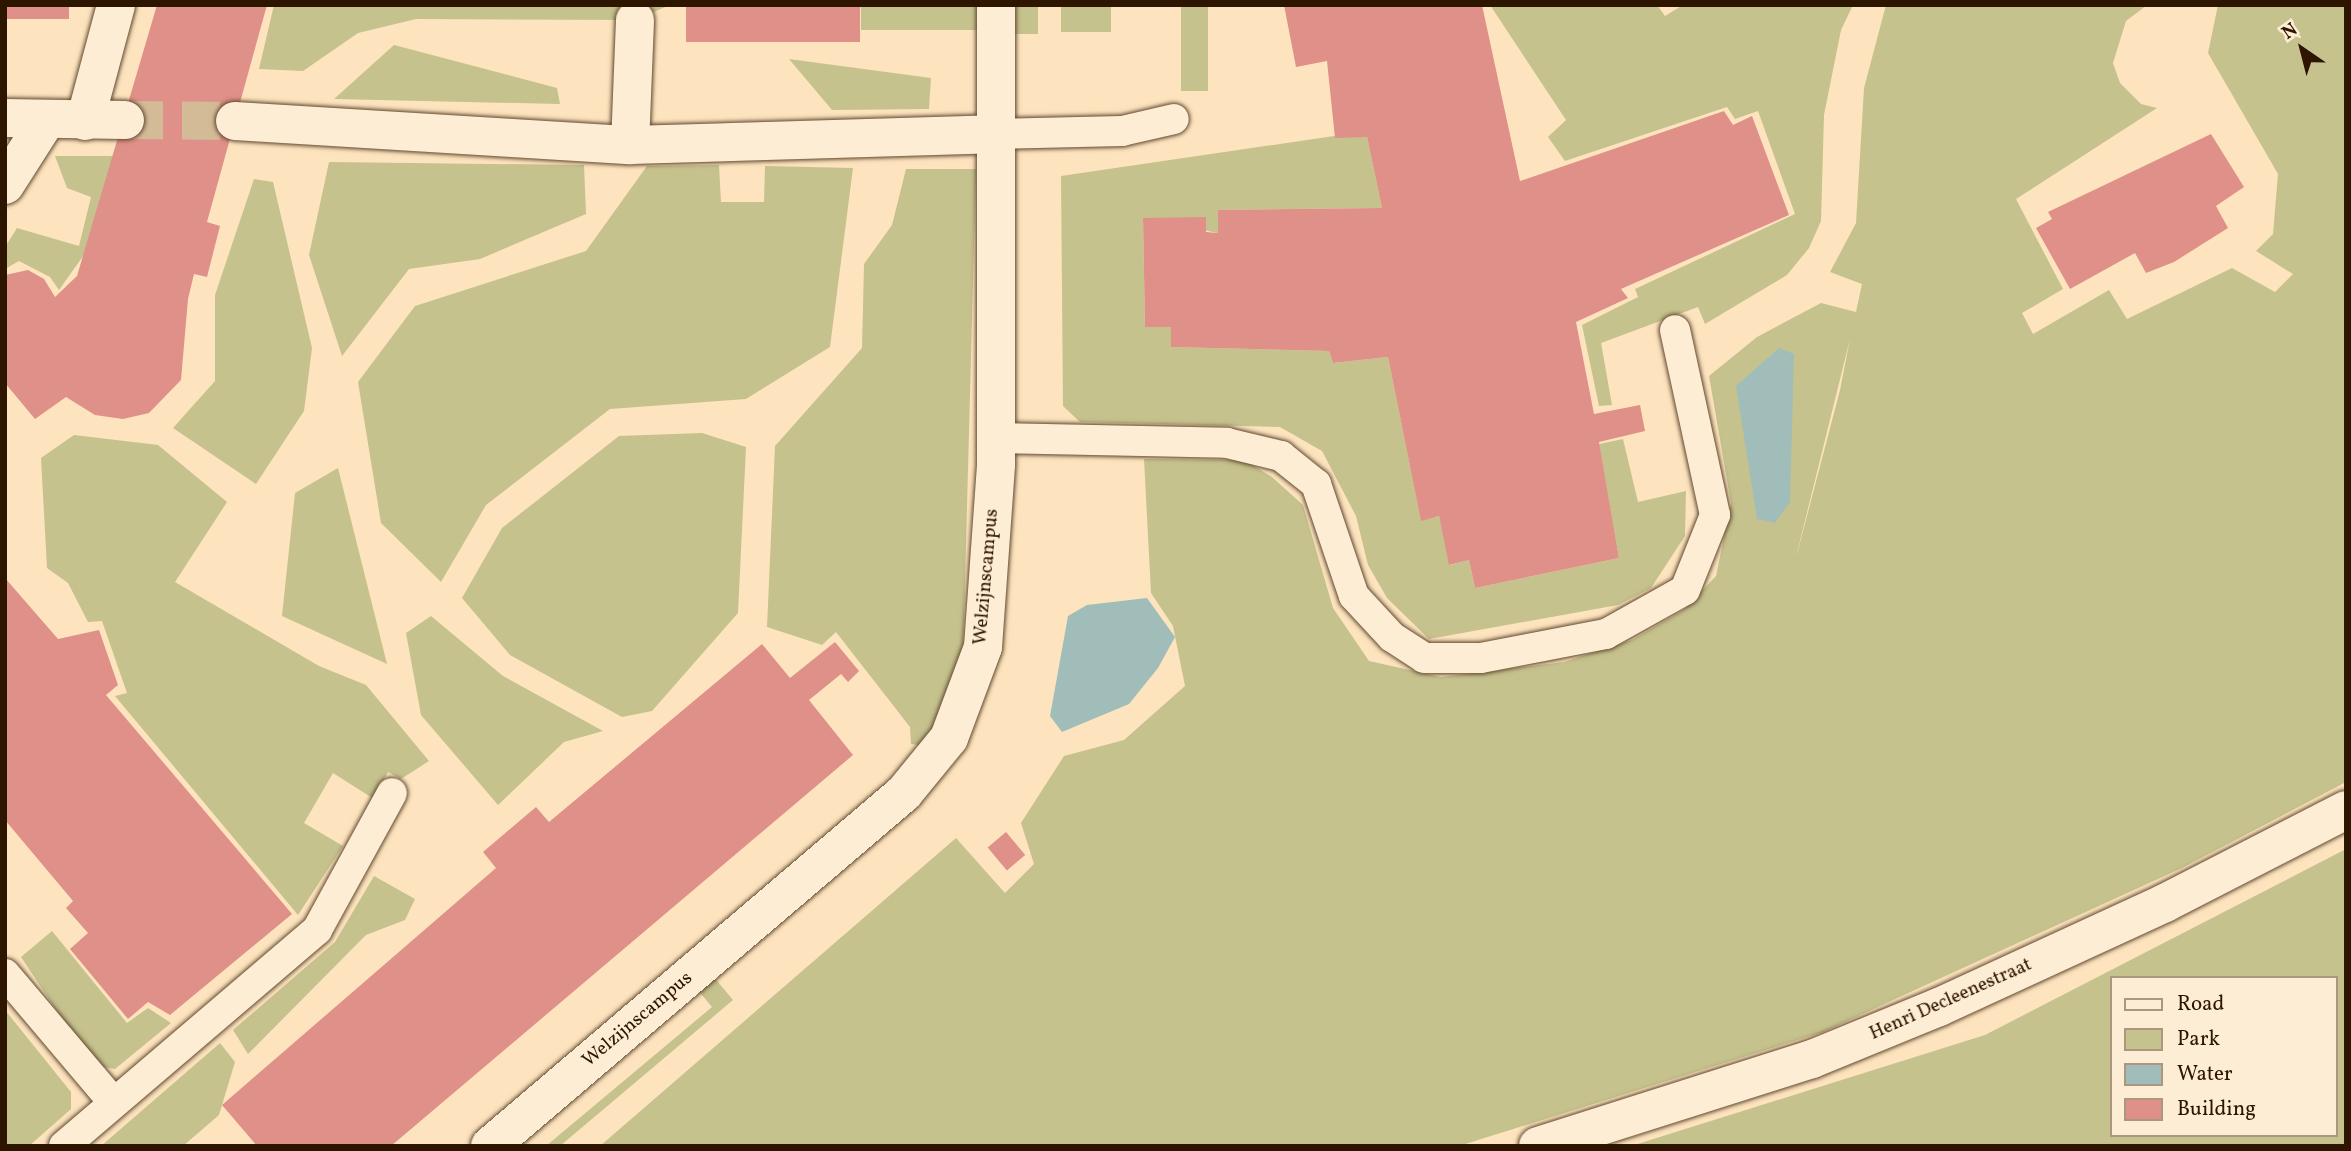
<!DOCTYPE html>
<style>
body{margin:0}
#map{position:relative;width:2351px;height:1151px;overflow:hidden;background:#fde4be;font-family:Vollkorn,serif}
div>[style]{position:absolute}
.green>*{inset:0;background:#c5c28d;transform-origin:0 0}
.water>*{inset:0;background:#a1bdb9}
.building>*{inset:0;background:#df9088;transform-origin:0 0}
.pedestrian-tunnel>*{height:38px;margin-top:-19px;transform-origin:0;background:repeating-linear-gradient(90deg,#d4bb98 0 38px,transparent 0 57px)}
.roads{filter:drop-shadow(0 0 2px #624930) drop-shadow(0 0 2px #624930)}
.service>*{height:30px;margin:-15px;padding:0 15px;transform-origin:15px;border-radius:15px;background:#feedd5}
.pedestrian>*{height:38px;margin:-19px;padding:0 19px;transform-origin:19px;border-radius:19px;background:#feedd5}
.minor>*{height:38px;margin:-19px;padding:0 19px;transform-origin:19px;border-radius:19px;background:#feedd5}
span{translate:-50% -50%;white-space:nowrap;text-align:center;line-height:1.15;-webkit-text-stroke:5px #feedd5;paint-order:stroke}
.street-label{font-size:19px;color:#2e1500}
.frame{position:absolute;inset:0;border:7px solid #2e1500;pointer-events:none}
.legend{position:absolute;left:2110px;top:976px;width:228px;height:161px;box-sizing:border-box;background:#feedd5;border:2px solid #ab9780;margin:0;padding:9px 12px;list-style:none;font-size:21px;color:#2e1500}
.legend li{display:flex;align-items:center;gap:14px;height:35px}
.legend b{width:35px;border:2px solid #ab9780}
.north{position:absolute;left:2267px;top:14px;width:70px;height:70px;-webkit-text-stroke:5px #feedd5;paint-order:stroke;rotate:325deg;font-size:19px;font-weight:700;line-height:28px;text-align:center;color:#2e1500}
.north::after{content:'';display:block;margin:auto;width:24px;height:32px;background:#2e1500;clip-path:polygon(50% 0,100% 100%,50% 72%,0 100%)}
</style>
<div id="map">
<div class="green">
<i style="clip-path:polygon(274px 5px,670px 5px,635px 20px,416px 19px,358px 33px,303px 71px,259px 69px)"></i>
<i style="left:861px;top:5px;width:118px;height:25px"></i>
<i style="left:1013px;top:5px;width:25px;height:29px"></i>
<i style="left:1061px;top:5px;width:50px;height:27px"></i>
<i style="left:1181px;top:5px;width:27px;height:86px"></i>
<i style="clip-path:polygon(1490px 5px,1657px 5px,1665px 16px,1683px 5px,1853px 5px,1841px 30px,1824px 115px,1821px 221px,1809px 248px,1787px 275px,1705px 324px,1698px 307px,1601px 343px,1612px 405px,1599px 406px,1582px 325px,1638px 297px,1635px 289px,1795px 214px,1758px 111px,1735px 119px,1727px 107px,1565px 161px,1548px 137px,1566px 120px)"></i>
<i style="clip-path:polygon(evenodd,1886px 5px,2147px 5px,2126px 21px,2113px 63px,2120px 83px,2141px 104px,2157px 108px,2016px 199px,2063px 289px,2022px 313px,2033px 334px,2109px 290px,2127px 319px,2232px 268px,2275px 292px,2293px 274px,2256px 251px,2273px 234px,2278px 174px,2208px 53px,2218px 5px,2346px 5px,2346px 782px,2182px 868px,1823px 1032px,1459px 1146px,600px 1146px,956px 838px,1005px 893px,1034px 864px,1021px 823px,1064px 756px,1124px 740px,1185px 686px,1173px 626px,1151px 593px,1144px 459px,1244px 460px,1272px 477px,1303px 505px,1333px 608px,1369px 661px,1441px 677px,1564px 662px,1632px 640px,1684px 610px,1716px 576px,1731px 503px,1709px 376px,1757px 337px,1821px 303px,1856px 312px,1862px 284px,1830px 272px,1856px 223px,1864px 88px,1886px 5px,1850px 339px,1840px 390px,1797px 554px,1797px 553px,1850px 339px)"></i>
<i style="clip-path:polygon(394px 45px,557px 88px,560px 104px,334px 99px)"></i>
<i style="clip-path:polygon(789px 59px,931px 78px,929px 109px,832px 110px)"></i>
<i style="clip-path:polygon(1334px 136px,1367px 137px,1382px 208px,1218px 210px,1218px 233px,1143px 218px,1145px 327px,1171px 327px,1171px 347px,1329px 351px,1333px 363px,1388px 357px,1421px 520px,1439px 516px,1450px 565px,1469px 560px,1475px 588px,1619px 558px,1599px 444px,1623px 439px,1638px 502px,1686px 491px,1685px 536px,1651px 588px,1618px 605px,1429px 639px,1387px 598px,1368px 565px,1356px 516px,1322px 451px,1280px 427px,1080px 422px,1063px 406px,1061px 176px)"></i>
<i style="clip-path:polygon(55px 156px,113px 156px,86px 252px,59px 290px,50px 277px,19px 261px,5px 269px,5px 247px,17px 228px,79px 246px,91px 197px,67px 188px)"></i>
<i style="clip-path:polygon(329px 162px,584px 165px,586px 214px,480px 259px,409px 269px,342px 356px,309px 255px)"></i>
<i style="clip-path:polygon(719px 165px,721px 202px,764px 202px,765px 166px,853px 168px,830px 347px,746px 399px,610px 409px,486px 505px,441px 582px,381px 523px,358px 382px,415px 306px,586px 251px,647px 166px)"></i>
<i style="clip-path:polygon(906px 169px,976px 169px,963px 657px,939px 719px,919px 745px,911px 744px,910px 727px,836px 632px,822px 645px,767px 627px,775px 446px,862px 348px,864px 264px,892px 225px)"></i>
<i style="clip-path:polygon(254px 179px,273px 182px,312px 348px,304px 411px,256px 484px,173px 428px,215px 381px,215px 295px)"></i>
<i style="clip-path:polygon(702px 433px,746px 447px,738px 613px,652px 711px,622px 717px,510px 655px,462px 598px,502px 528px,619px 436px)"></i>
<i style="clip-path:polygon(74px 435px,158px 445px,227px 502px,175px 582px,319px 666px,366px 685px,429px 761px,401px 779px,388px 772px,374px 799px,333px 773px,304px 823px,343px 846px,298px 915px,115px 696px,127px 693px,102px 621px,88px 622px,68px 583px,47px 568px,41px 458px)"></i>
<i style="clip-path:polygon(338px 468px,387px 664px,282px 616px,295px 493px)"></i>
<i style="clip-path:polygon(431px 616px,503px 676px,603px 731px,564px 742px,498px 805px,421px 715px,406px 633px)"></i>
<i style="clip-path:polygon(evenodd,2346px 849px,2346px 1146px,1631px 1146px,1985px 1035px,2346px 849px,2111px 978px,2335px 978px,2335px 1135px,2111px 1135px,2111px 978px)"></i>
<i style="clip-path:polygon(374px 876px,415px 899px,405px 920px,366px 935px,248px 1054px,233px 1030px,335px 942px)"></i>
<i style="clip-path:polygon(52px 931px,127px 1023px,148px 1008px,171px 1023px,115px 1069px,93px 1065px,21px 957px)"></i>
<i style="clip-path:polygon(713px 976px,733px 1000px,560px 1146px,546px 1146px,712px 1007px,697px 989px)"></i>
<i style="clip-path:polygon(5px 1010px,71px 1092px,71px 1109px,29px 1146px,5px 1146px)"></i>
<i style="clip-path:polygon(220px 1043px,235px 1062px,219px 1115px,183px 1146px,101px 1146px)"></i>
</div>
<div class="water">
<i style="clip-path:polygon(1779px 348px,1794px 354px,1790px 502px,1775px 523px,1757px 519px,1736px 386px)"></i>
<i style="clip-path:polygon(1147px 598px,1175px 637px,1158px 668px,1129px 704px,1062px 732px,1050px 716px,1068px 616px,1087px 605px)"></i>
</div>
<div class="building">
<i style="left:5px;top:5px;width:64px;height:14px"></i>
<i style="clip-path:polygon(157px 5px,267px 5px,207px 222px,220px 226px,207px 277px,194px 274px,188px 299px,181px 380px,149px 413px,123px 419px,95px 415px,66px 397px,35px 419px,5px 383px,5px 275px,28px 270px,44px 279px,55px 297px,77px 276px)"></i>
<i style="left:686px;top:5px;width:174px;height:37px"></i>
<i style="clip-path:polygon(1284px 5px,1482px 5px,1520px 181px,1724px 111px,1733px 125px,1752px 116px,1789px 215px,1621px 289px,1628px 298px,1576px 322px,1594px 414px,1640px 405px,1645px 431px,1599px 442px,1619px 558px,1475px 588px,1469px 560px,1449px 565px,1439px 516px,1421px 521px,1388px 357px,1333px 363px,1329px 351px,1171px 347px,1171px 327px,1145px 327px,1143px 218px,1206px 217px,1206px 232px,1218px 233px,1218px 210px,1382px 208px,1367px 137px,1335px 138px,1327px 61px,1296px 67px)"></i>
<i style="clip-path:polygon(2211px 134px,2244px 187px,2216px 206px,2228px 228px,2174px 262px,2146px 273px,2135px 253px,2070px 289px,2036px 228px,2052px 219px,2048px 212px)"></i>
<i style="clip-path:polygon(5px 578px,58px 639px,99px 630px,118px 685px,106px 695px,292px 914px,170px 1015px,148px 1002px,128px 1019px,70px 949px,88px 933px,66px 908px,73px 901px,5px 820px)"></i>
<i style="clip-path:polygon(835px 642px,859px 671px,848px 682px,841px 674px,809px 700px,853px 755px,391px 1146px,257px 1146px,222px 1105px,496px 868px,483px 852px,536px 807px,549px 822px,762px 644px,790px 678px)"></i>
<i style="left:1006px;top:832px;width:30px;height:24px;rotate:50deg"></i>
</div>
<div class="pedestrian-tunnel">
<i style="left:125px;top:120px;width:110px;rotate:0.5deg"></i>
</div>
<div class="roads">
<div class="service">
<i style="left:993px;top:134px;width:129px;rotate:-1.3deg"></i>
<i style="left:1122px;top:131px;width:53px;rotate:-13deg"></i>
<i style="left:996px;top:438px;width:231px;rotate:1.2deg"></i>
<i style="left:1227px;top:443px;width:56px;rotate:13.5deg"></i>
<i style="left:1281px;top:456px;width:45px;rotate:38.7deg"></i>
<i style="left:1316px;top:484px;width:118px;rotate:71.3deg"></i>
<i style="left:1354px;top:596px;width:56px;rotate:47.2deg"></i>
<i style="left:1392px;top:637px;width:38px;rotate:33deg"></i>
<i style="left:1424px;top:658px;width:57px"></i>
<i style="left:1481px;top:658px;width:127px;rotate:-10.9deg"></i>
<i style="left:1606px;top:634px;width:90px;rotate:-29.1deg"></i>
<i style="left:1685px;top:590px;width:81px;rotate:-68.2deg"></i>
<i style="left:1715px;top:515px;width:189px;rotate:-102.2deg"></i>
<i style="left:5px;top:974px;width:167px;rotate:49.8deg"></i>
<i style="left:64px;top:1146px;width:333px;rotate:-40.5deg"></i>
<i style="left:317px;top:930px;width:156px;rotate:-61.3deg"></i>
</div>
<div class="pedestrian">
<i style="left:5px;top:118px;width:120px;rotate:1deg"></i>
<i style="left:85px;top:121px;width:120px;rotate:-75deg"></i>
<i style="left:235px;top:121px;width:396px;rotate:3.5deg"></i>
<i style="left:630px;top:145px;width:363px;rotate:-1.7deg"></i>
<i style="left:630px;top:145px;width:125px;rotate:-87.7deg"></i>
<i style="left:5px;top:185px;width:78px;rotate:-57.5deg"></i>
</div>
<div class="minor">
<i style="left:490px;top:1146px;width:544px;rotate:-40.45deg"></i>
<i style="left:904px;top:793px;width:71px;rotate:-50.7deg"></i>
<i style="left:949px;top:738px;width:97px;rotate:-69.5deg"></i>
<i style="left:983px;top:647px;width:183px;rotate:-85.9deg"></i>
<i style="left:996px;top:464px;width:459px;rotate:-90deg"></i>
<i style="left:1538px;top:1146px;width:287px;rotate:-17.6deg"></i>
<i style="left:1812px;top:1059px;width:137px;rotate:-22.3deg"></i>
<i style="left:1939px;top:1007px;width:249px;rotate:-24.7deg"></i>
<i style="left:2165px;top:903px;width:203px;rotate:-27.2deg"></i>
</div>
</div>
<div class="street-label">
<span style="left:987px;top:577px;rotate:-85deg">Welzijnscampus</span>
<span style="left:1951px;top:1000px;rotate:-24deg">Henri Decleenestraat</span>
<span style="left:638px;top:1020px;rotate:-40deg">Welzijnscampus</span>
</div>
<div class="frame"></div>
<ul class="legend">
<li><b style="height:9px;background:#feedd5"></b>Road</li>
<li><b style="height:19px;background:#c5c28d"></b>Park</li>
<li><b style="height:19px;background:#a1bdb9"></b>Water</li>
<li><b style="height:19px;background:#df9088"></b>Building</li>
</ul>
<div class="north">N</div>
</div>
